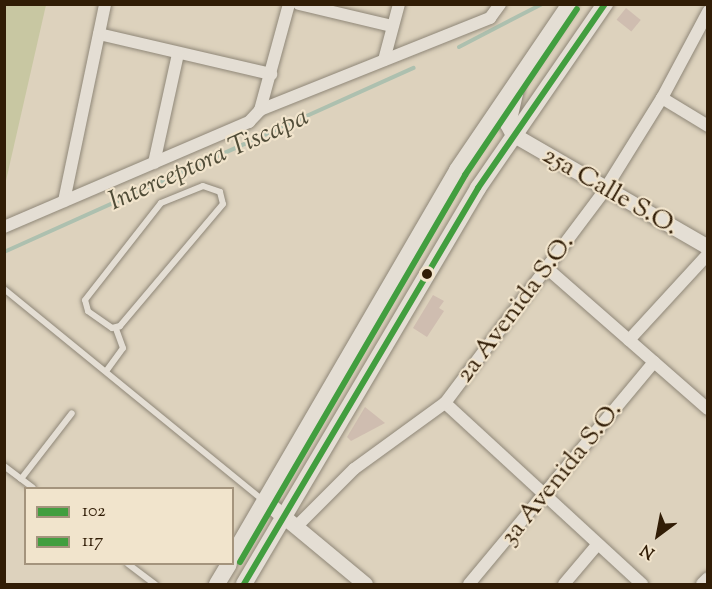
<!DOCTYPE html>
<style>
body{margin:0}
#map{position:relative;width:712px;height:589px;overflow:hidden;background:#ddd2bd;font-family:"Sorts Mill Goudy",serif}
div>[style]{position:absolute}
.green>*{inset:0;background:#c8c7a2}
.stream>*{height:4px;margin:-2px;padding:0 2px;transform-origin:2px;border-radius:2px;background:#adc0af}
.building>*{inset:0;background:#cfbdb0;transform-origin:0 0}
.roads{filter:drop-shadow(0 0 2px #8f8778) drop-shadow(0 0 2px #8f8778)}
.service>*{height:6px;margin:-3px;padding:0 3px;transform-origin:3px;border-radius:3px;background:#e4ded4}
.minor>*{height:12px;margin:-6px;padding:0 6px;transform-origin:6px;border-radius:6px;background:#e4ded4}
.tertiary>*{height:15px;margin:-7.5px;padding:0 7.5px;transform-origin:7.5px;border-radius:7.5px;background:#e4ded4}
.secondary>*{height:16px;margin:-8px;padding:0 8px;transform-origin:8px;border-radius:8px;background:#e4ded4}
.bus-1>*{height:6px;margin:-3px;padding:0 3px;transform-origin:3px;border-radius:3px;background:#429e3f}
.bus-2>*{height:6px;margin:-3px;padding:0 3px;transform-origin:3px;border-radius:3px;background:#429e3f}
.dots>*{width:16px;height:16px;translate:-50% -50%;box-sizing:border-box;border:3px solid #f1e4cc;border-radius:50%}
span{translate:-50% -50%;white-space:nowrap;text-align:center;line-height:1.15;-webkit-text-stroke:4.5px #f1e4cc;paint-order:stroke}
.street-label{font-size:26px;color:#311d06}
.water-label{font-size:27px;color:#504c37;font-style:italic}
.frame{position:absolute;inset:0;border:6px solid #311d06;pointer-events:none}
.legend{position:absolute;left:24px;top:487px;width:210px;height:78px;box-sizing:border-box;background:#f1e4cc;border:2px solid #a4947d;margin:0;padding:8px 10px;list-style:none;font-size:18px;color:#311d06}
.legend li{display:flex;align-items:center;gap:12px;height:30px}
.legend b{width:30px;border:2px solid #a4947d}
.north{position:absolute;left:628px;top:505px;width:60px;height:60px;-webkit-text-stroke:4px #f1e4cc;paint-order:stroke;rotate:212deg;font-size:16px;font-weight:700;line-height:24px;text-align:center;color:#311d06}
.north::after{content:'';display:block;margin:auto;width:21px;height:27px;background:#311d06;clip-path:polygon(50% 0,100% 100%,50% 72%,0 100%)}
</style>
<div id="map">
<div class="green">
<i style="clip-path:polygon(5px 4px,46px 5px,5px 185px,4px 5px)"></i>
</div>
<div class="stream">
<i style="left:459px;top:47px;width:93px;rotate:-27.4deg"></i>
<i style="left:4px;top:252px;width:449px;rotate:-24.2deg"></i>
</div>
<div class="building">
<i style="left:626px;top:8px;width:19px;height:15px;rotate:39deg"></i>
<i style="clip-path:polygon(433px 295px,444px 301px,439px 308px,444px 311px,427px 337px,413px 328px)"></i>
<i style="clip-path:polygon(365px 407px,385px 423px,351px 441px,347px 437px)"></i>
</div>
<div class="roads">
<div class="service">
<i style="left:203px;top:186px;width:18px;rotate:19deg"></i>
<i style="left:220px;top:192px;width:12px;rotate:76deg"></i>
<i style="left:223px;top:204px;width:160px;rotate:130.2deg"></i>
<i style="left:120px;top:326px;width:8px;rotate:166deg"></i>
<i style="left:112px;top:328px;width:29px;rotate:-145deg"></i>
<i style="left:88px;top:311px;width:11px;rotate:-105deg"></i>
<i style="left:85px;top:300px;width:123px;rotate:-51.9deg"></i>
<i style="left:161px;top:203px;width:45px;rotate:-22deg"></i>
<i style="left:4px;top:289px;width:335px;rotate:39.2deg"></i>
<i style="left:107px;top:370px;width:27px;rotate:-54deg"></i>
<i style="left:123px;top:348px;width:20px;rotate:-110deg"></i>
<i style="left:4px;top:466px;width:36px;rotate:37deg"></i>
<i style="left:21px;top:479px;width:83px;rotate:-52.3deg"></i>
<i style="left:128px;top:564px;width:34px;rotate:37deg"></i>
</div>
<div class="minor">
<i style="left:299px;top:4px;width:96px;rotate:13.3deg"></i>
<i style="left:99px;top:34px;width:177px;rotate:13.1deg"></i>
<i style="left:384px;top:60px;width:58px;rotate:-75deg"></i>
<i style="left:662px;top:98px;width:54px;rotate:31.3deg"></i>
<i style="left:260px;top:110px;width:248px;rotate:-21.8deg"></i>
<i style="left:490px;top:18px;width:17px;rotate:-54deg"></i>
<i style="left:154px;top:163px;width:112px;rotate:-77.6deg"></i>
<i style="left:64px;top:201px;width:201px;rotate:-78.2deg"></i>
<i style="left:4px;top:227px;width:267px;rotate:-23.2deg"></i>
<i style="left:249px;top:122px;width:16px;rotate:-47deg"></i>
<i style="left:260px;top:110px;width:110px;rotate:-74.7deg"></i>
<i style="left:549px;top:270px;width:211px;rotate:41.2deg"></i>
<i style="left:629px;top:340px;width:117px;rotate:-47.4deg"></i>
<i style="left:445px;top:403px;width:268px;rotate:42.6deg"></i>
<i style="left:296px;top:527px;width:82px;rotate:-45deg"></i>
<i style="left:354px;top:469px;width:112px;rotate:-36deg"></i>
<i style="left:445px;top:403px;width:265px;rotate:-53.1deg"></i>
<i style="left:604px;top:191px;width:110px;rotate:-58.1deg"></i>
<i style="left:662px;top:98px;width:98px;rotate:-61.9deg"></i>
<i style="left:469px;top:584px;width:289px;rotate:-50.2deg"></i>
<i style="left:564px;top:584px;width:51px;rotate:-49.8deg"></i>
<i style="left:702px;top:584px;width:8px;rotate:-45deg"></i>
</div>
<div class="tertiary">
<i style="left:514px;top:135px;width:224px;rotate:30deg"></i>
<i style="left:265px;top:501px;width:130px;rotate:39.7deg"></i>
</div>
<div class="secondary">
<i style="left:514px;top:135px;width:13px;rotate:-119deg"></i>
<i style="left:508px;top:124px;width:36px;rotate:-77deg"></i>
<i style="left:232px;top:557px;width:448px;rotate:-59.8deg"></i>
<i style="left:457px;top:170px;width:201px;rotate:-55.8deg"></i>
<i style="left:217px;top:584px;width:23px;rotate:-59deg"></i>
<i style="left:244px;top:584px;width:460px;rotate:-59.4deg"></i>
<i style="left:478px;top:188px;width:224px;rotate:-55.4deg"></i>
</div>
</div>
<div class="bus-1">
<i style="left:244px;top:584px;width:460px;rotate:-59.4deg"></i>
<i style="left:478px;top:188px;width:224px;rotate:-55.4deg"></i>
</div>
<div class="bus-2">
<i style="left:240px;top:562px;width:448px;rotate:-59.8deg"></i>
<i style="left:465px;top:175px;width:200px;rotate:-56deg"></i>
</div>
<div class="dots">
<i style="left:427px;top:274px;background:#311d06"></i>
</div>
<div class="street-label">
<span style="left:610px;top:192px;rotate:30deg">25a Calle S.O.</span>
<span style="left:516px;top:309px;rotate:-53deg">2a Avenida S.O.</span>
<span style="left:562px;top:474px;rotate:-51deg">3a Avenida S.O.</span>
</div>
<div class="water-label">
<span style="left:209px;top:160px;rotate:-24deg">Interceptora Tiscapa</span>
</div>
<div class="frame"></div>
<ul class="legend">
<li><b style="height:8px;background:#429e3f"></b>102</li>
<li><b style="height:8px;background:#429e3f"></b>117</li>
</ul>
<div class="north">N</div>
</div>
